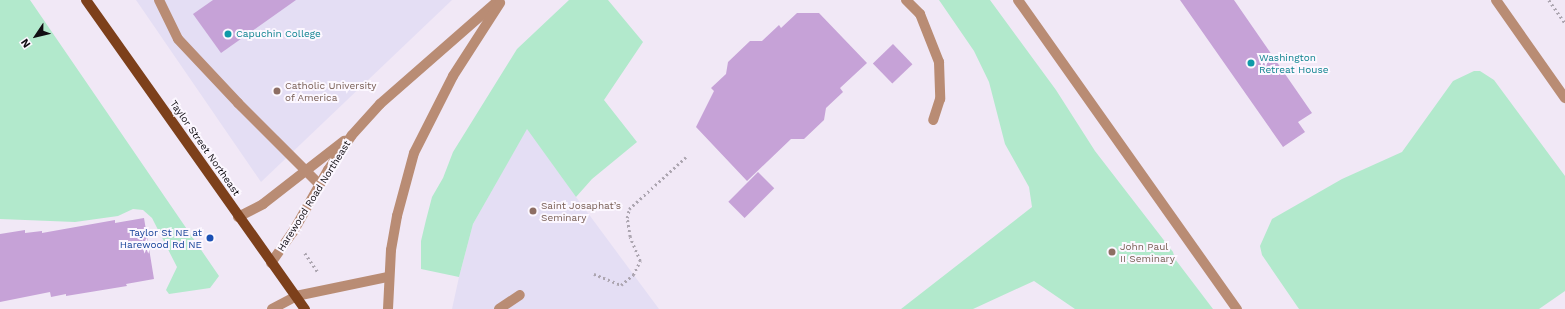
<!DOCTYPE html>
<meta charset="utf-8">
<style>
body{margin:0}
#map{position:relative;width:1565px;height:309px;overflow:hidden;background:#f1e8f6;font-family:"Work Sans",sans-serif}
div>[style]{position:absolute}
.education>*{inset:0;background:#e4def4}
.green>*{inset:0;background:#b2e9cc}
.building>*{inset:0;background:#c6a2d7;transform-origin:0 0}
.path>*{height:2.5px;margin-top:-1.25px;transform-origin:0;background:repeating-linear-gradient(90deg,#aca5b0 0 2px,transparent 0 5px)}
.minor>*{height:10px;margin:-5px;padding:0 5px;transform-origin:5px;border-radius:5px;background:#b98c74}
.major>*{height:10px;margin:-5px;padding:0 5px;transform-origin:5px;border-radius:5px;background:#7d401b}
.dots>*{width:11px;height:11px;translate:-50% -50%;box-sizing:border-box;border:2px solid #fcf7ff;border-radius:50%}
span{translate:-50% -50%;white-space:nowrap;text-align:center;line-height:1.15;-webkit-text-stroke:4px #fcf7ff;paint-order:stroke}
.culture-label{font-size:10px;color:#0d838f}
.left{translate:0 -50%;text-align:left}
.education-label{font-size:10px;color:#785e54}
.street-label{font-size:10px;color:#110e13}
.transit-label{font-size:10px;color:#164399}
.right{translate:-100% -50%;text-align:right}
.north{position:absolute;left:16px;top:16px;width:40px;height:40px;-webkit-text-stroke:3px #fcf7ff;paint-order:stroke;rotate:235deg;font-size:11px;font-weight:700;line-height:16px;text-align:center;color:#110e13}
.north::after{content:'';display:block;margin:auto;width:14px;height:18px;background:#110e13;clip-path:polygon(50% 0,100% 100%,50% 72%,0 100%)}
</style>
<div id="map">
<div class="education">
<i style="clip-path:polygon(136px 0,452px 0,261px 182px)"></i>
<i style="clip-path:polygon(527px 128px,576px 197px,659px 309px,452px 309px,459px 277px,473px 224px)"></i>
</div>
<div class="green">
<i style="clip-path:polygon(0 0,30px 0,219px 276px,210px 288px,169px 294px,166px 290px,177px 267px,152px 218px,143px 210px,133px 209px,118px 216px,75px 222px,0 219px)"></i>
<i style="clip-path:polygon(569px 0,608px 0,643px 42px,604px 100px,637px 142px,592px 179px,576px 197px,527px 129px,473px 224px,459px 277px,421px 269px,421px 241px,426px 220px,432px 197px,443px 178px,453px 152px,517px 49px)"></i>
<i style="clip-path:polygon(939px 0,990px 0,1056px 90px,1095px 151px,1173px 252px,1175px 259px,1213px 309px,1075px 309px,1034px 281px,973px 309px,901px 309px,1032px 207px,1029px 187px,1005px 144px,989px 82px,974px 51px)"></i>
<i style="clip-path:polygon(1474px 71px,1480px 71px,1494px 80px,1565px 176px,1565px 291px,1539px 309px,1299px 309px,1262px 255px,1260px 246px,1272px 219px,1342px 179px,1402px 152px,1453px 81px)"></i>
</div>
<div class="building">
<i style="clip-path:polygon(213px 0,296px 0,221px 53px,193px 14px)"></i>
<i style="clip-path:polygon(1180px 0,1234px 0,1312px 113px,1298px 122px,1305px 132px,1283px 147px)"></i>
<i style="clip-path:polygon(797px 13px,819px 13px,867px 63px,840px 88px,843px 92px,826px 108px,824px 120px,804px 139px,791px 139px,747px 181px,696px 127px,714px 91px,711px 88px,726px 74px,728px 62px,750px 41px,762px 41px,779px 25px,781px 28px)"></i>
<i style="left:893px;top:44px;width:28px;height:28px;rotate:46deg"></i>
<i style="left:758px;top:172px;width:23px;height:42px;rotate:45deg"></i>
<i style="clip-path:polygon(144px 218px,154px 279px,126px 284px,127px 286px,66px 296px,66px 294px,51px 297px,50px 292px,0 302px,0 234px,25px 230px,25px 233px,42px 231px,42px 233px,115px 220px,115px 223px)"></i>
</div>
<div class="path">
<i style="left:1549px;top:0;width:28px;rotate:55deg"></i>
<i style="left:305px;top:253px;width:23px;rotate:56deg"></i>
<i style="left:594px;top:274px;width:29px;rotate:22deg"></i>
<i style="left:621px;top:285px;width:16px;rotate:-40deg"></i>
<i style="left:633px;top:275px;width:16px;rotate:-63deg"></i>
<i style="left:640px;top:261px;width:26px;rotate:-113deg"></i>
<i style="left:630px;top:237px;width:19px;rotate:-99deg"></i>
<i style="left:627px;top:218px;width:9px;rotate:-77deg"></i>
<i style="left:629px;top:209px;width:77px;rotate:-42.4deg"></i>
</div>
<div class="minor">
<i style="left:159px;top:0;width:43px;rotate:64deg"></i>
<i style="left:178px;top:39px;width:88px;rotate:46.8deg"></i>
<i style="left:238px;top:103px;width:115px;rotate:45deg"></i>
<i style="left:906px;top:0;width:20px;rotate:45deg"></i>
<i style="left:920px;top:14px;width:52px;rotate:68.4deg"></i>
<i style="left:939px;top:62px;width:37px;rotate:88deg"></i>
<i style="left:940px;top:99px;width:22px;rotate:108deg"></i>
<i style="left:1018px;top:0;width:379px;rotate:54.7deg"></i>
<i style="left:1496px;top:0;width:120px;rotate:54.9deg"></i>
<i style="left:238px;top:217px;width:28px;rotate:-27deg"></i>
<i style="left:263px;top:204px;width:103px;rotate:-37.9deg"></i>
<i style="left:271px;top:263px;width:38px;rotate:-55deg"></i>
<i style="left:293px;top:232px;width:71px;rotate:-60.6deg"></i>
<i style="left:328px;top:170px;width:42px;rotate:-55.6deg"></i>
<i style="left:352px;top:135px;width:42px;rotate:-47.9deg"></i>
<i style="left:380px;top:104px;width:158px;rotate:-41.2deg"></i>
<i style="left:272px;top:309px;width:27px;rotate:-28deg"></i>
<i style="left:296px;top:296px;width:94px;rotate:-11.7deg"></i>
<i style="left:388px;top:309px;width:59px;rotate:-87.1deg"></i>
<i style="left:391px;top:250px;width:35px;rotate:-80deg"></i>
<i style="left:397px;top:216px;width:65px;rotate:-74.9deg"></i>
<i style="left:414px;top:153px;width:86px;rotate:-63.1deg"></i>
<i style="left:453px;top:76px;width:87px;rotate:-57.2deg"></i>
<i style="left:499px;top:309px;width:25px;rotate:-34deg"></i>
</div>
<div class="major">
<i style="left:86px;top:0;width:379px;rotate:54.7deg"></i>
</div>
<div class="dots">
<i style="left:228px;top:34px;background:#0f9aa8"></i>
<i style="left:1251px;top:63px;background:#0f9aa8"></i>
<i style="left:277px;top:91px;background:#8d6e63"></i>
<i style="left:533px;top:211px;background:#8d6e63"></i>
<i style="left:210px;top:238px;background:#1a4fb4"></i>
<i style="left:1112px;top:252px;background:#8d6e63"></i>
</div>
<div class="culture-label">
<span class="left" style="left:236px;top:34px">Capuchin College</span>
<span class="left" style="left:1259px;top:63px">Washington<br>Retreat House</span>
</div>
<div class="education-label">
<span class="left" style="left:285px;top:91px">Catholic University<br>of America</span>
<span class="left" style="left:541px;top:211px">Saint Josaphat’s<br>Seminary</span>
<span class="left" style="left:1120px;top:252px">John Paul<br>II Seminary</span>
</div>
<div class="street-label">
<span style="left:205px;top:148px;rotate:55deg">Taylor Street Northeast</span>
<span style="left:314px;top:196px;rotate:-58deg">Harewood Road Northeast</span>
</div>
<div class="transit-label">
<span class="right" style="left:202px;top:238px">Taylor St NE at<br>Harewood Rd NE</span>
</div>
<div class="north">N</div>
</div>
